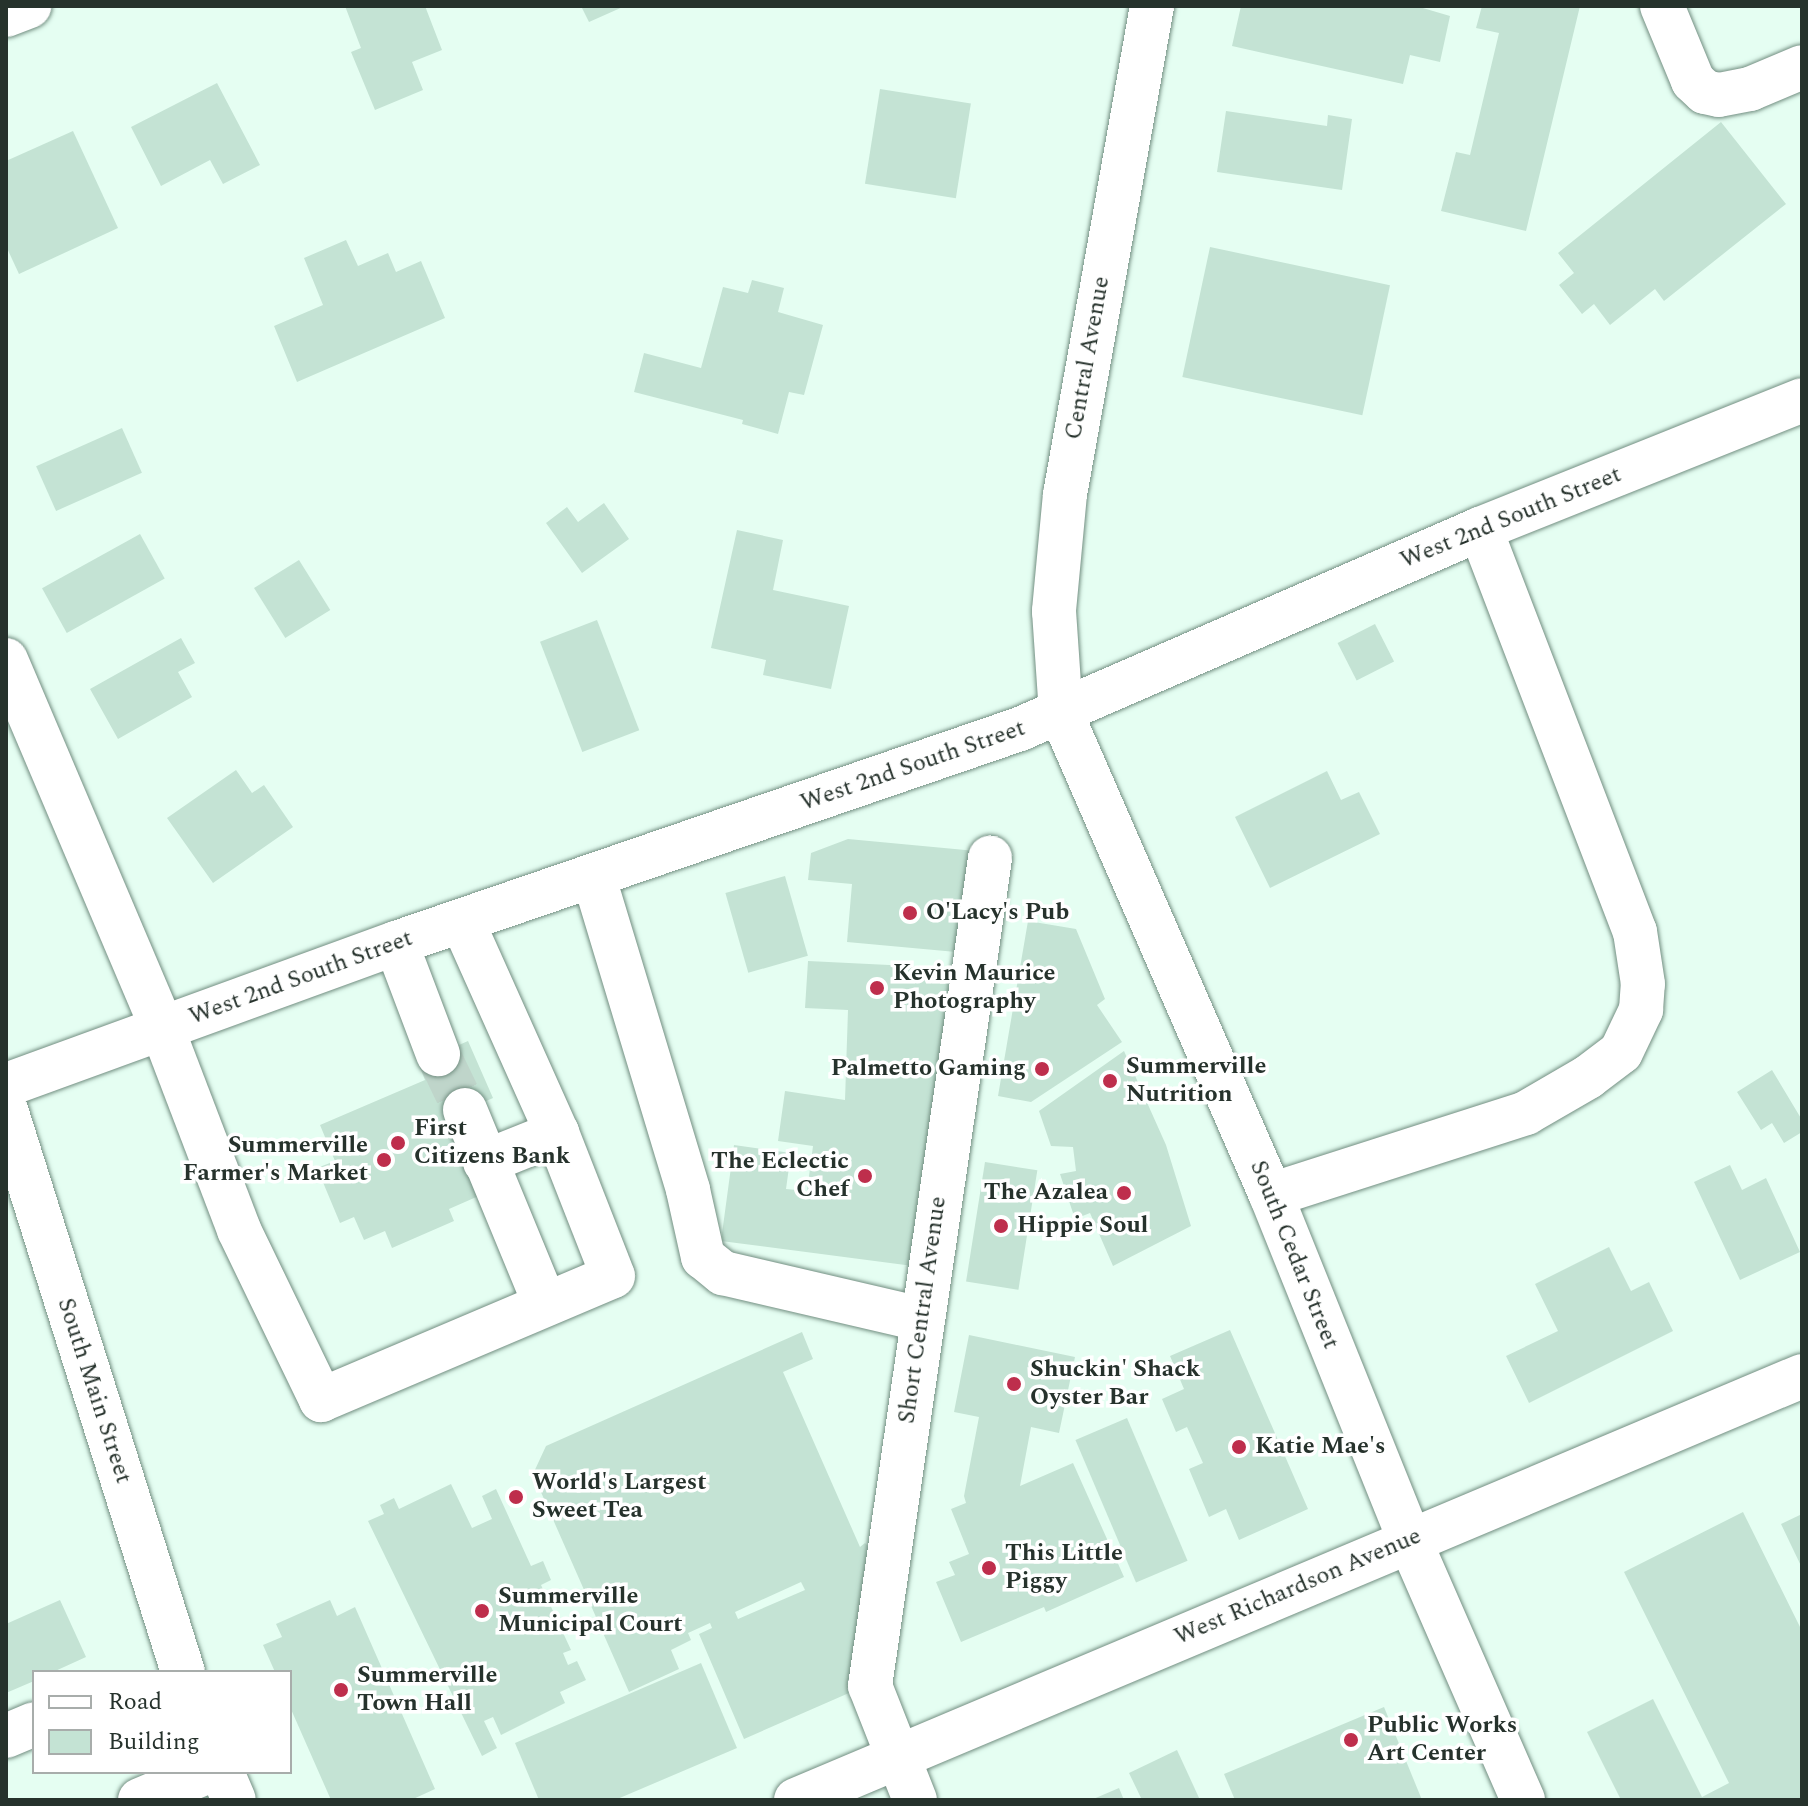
<!DOCTYPE html>
<style>
body{margin:0}
#map{position:relative;width:1808px;height:1806px;overflow:hidden;background:#e5fef2;font-family:Spectral,serif}
div>[style]{position:absolute}
.building>*{inset:0;background:#c4e3d4;transform-origin:0 0}
.minor-tunnel>*{height:44px;margin-top:-22px;transform-origin:0;background:repeating-linear-gradient(90deg,#bfd5ca 0 44px,transparent 0 66px)}
.roads{filter:drop-shadow(0 0 2px #728e81) drop-shadow(0 0 2px #728e81)}
.minor>*{height:44px;margin:-22px;padding:0 22px;transform-origin:22px;border-radius:22px;background:#fff}
.major>*{height:44px;margin:-22px;padding:0 22px;transform-origin:22px;border-radius:22px;background:#fff}
.dots>*{width:22px;height:22px;translate:-50% -50%;box-sizing:border-box;border:4px solid #fff;border-radius:50%}
span{translate:-50% -50%;white-space:nowrap;text-align:center;line-height:1.15;-webkit-text-stroke:7px #fff;paint-order:stroke}
.street-label{font-size:24px;color:#26322c}
.poi-label{font-size:24px;color:#26322c;font-weight:700}
.left{translate:0 -50%;text-align:left}
.right{translate:-100% -50%;text-align:right}
.frame{position:absolute;inset:0;border:8px solid #26322c;pointer-events:none}
.legend{position:absolute;left:32px;top:1670px;width:260px;height:104px;box-sizing:border-box;background:#fff;border:2px solid #a8adab;margin:0;padding:10px 14px;list-style:none;font-size:24px;color:#26322c}
.legend li{display:flex;align-items:center;gap:16px;height:40px}
.legend b{width:40px;border:2px solid #a8adab}
</style>
<div id="map">
<div class="building">
<i style="clip-path:polygon(345px 6px,425px 6px,442px 50px,412px 62px,423px 90px,375px 110px,351px 52px,361px 48px)"></i>
<i style="clip-path:polygon(581px 6px,625px 6px,589px 22px)"></i>
<i style="clip-path:polygon(1241px 6px,1416px 6px,1450px 16px,1440px 62px,1410px 55px,1403px 84px,1232px 46px)"></i>
<i style="clip-path:polygon(1482px 6px,1580px 6px,1526px 231px,1441px 211px,1456px 152px,1470px 155px,1499px 33px,1476px 28px)"></i>
<i style="clip-path:polygon(217px 83px,260px 165px,223px 184px,210px 160px,161px 186px,131px 127px)"></i>
<i style="left:880px;top:89px;width:92px;height:96px;rotate:9deg"></i>
<i style="clip-path:polygon(1226px 111px,1327px 126px,1328px 115px,1352px 119px,1342px 190px,1217px 172px)"></i>
<i style="clip-path:polygon(1721px 122px,1786px 204px,1664px 301px,1655px 289px,1610px 325px,1594px 304px,1582px 314px,1559px 285px,1574px 273px,1558px 253px)"></i>
<i style="clip-path:polygon(73px 131px,118px 228px,19px 274px,6px 246px,6px 161px)"></i>
<i style="clip-path:polygon(346px 240px,358px 266px,388px 253px,396px 272px,421px 261px,445px 318px,297px 382px,274px 326px,323px 305px,304px 258px)"></i>
<i style="left:1210px;top:247px;width:184px;height:133px;rotate:12deg"></i>
<i style="clip-path:polygon(752px 280px,784px 288px,778px 312px,823px 325px,804px 395px,789px 392px,778px 434px,742px 424px,743px 420px,634px 392px,644px 353px,701px 368px,723px 287px,748px 293px)"></i>
<i style="left:122px;top:428px;width:49px;height:94px;rotate:66deg"></i>
<i style="clip-path:polygon(604px 503px,629px 539px,582px 573px,546px 523px,567px 507px,578px 522px)"></i>
<i style="clip-path:polygon(737px 530px,783px 540px,773px 590px,849px 606px,831px 689px,763px 675px,766px 660px,711px 648px)"></i>
<i style="left:140px;top:534px;width:51px;height:112px;rotate:61deg"></i>
<i style="left:299px;top:560px;width:59px;height:53px;rotate:58deg"></i>
<i style="left:597px;top:620px;width:118px;height:61px;rotate:69deg"></i>
<i style="left:1375px;top:624px;width:42px;height:42px;rotate:63deg"></i>
<i style="clip-path:polygon(181px 638px,195px 663px,178px 672px,192px 697px,118px 739px,90px 689px)"></i>
<i style="clip-path:polygon(236px 770px,252px 793px,264px 785px,293px 827px,213px 883px,167px 818px)"></i>
<i style="clip-path:polygon(1327px 771px,1341px 800px,1359px 792px,1380px 834px,1270px 888px,1235px 817px)"></i>
<i style="clip-path:polygon(848px 839px,976px 851px,967px 953px,847px 942px,852px 884px,808px 880px,811px 853px)"></i>
<i style="left:785px;top:876px;width:83px;height:62px;rotate:74deg"></i>
<i style="clip-path:polygon(1028px 921px,1076px 929px,1105px 999px,1097px 1005px,1122px 1042px,1031px 1102px,998px 1096px)"></i>
<i style="clip-path:polygon(808px 961px,950px 968px,947px 1015px,917px 1206px,921px 1206px,913px 1266px,721px 1241px,734px 1145px,791px 1153px,786px 1189px,807px 1191px,813px 1146px,778px 1141px,785px 1091px,845px 1100px,848px 1010px,805px 1008px)"></i>
<i style="clip-path:polygon(468px 1041px,493px 1098px,457px 1114px,490px 1191px,449px 1209px,454px 1221px,392px 1248px,385px 1231px,364px 1240px,354px 1217px,340px 1223px,317px 1168px,335px 1161px,320px 1125px,425px 1080px,418px 1063px)"></i>
<i style="clip-path:polygon(1124px 1051px,1166px 1145px,1191px 1226px,1113px 1266px,1090px 1213px,1075px 1219px,1060px 1174px,1076px 1171px,1073px 1147px,1051px 1146px,1039px 1111px)"></i>
<i style="clip-path:polygon(1772px 1070px,1802px 1120px,1802px 1132px,1784px 1143px,1772px 1123px,1761px 1130px,1737px 1092px)"></i>
<i style="left:985px;top:1162px;width:53px;height:121px;rotate:9deg"></i>
<i style="clip-path:polygon(1730px 1165px,1742px 1190px,1766px 1178px,1800px 1252px,1740px 1280px,1694px 1182px)"></i>
<i style="clip-path:polygon(1609px 1247px,1631px 1291px,1649px 1282px,1673px 1331px,1529px 1403px,1506px 1356px,1558px 1331px,1535px 1284px)"></i>
<i style="clip-path:polygon(1230px 1330px,1308px 1509px,1239px 1540px,1226px 1509px,1209px 1517px,1189px 1469px,1203px 1463px,1187px 1427px,1176px 1432px,1162px 1399px,1184px 1389px,1170px 1356px)"></i>
<i style="clip-path:polygon(evenodd,802px 1332px,813px 1359px,783px 1372px,860px 1547px,865px 1543px,868px 1546px,849px 1693px,744px 1739px,699px 1634px,712px 1628px,710px 1623px,688px 1633px,691px 1640px,671px 1650px,679px 1669px,629px 1692px,533px 1474px,546px 1446px,802px 1332px,801px 1582px,805px 1590px,738px 1619px,735px 1612px,801px 1582px)"></i>
<i style="clip-path:polygon(969px 1335px,1075px 1357px,1059px 1433px,1031px 1427px,1020px 1486px,1073px 1463px,1124px 1577px,1046px 1612px,1044px 1607px,961px 1642px,936px 1582px,955px 1575px,949px 1562px,969px 1554px,951px 1509px,966px 1503px,964px 1496px,979px 1417px,954px 1412px)"></i>
<i style="left:1127px;top:1418px;width:155px;height:56px;rotate:67deg"></i>
<i style="clip-path:polygon(451px 1484px,472px 1528px,492px 1519px,482px 1496px,496px 1489px,531px 1566px,543px 1561px,551px 1580px,541px 1585px,571px 1650px,563px 1653px,568px 1665px,577px 1661px,586px 1680px,560px 1692px,565px 1703px,501px 1735px,493px 1717px,484px 1721px,497px 1748px,482px 1756px,368px 1521px,384px 1514px,380px 1505px,394px 1498px,399px 1509px)"></i>
<i style="clip-path:polygon(1743px 1512px,1802px 1631px,1802px 1800px,1621px 1800px,1587px 1732px,1653px 1699px,1702px 1797px,1729px 1783px,1624px 1572px)"></i>
<i style="clip-path:polygon(1802px 1514px,1802px 1568px,1781px 1524px)"></i>
<i style="clip-path:polygon(60px 1600px,86px 1657px,53px 1672px,34px 1672px,34px 1681px,6px 1693px,6px 1624px)"></i>
<i style="clip-path:polygon(330px 1600px,337px 1616px,355px 1607px,435px 1789px,411px 1800px,331px 1800px,290px 1707px,290px 1672px,275px 1672px,263px 1645px,282px 1637px,276px 1624px)"></i>
<i style="clip-path:polygon(701px 1663px,737px 1748px,615px 1800px,539px 1800px,515px 1743px)"></i>
<i style="clip-path:polygon(1384px 1707px,1422px 1800px,1235px 1800px,1224px 1774px)"></i>
<i style="clip-path:polygon(1177px 1750px,1200px 1800px,1142px 1800px,1129px 1773px)"></i>
<i style="clip-path:polygon(1119px 1788px,1124px 1800px,1091px 1800px)"></i>
</div>
<div class="minor-tunnel">
<i style="left:438px;top:1054px;width:62px;rotate:64.3deg"></i>
</div>
<div class="roads">
<div class="minor">
<i style="left:1152px;top:6px;width:496px;rotate:100.1deg"></i>
<i style="left:1065px;top:494px;width:118px;rotate:95.4deg"></i>
<i style="left:1054px;top:611px;width:102px;rotate:86.1deg"></i>
<i style="left:1061px;top:713px;width:526px;rotate:66.46deg"></i>
<i style="left:1271px;top:1195px;width:371px;rotate:68.1deg"></i>
<i style="left:1409px;top:1539px;width:285px;rotate:66.4deg"></i>
<i style="left:1662px;top:6px;width:81px;rotate:67.5deg"></i>
<i style="left:1693px;top:81px;width:16px;rotate:43deg"></i>
<i style="left:1705px;top:92px;width:14px;rotate:12deg"></i>
<i style="left:1719px;top:95px;width:32px;rotate:-11deg"></i>
<i style="left:1750px;top:89px;width:56px;rotate:-22.9deg"></i>
<i style="left:6px;top:15px;width:25px;rotate:-21deg"></i>
<i style="left:6px;top:660px;width:400px;rotate:67deg"></i>
<i style="left:162px;top:1028px;width:216px;rotate:69.1deg"></i>
<i style="left:239px;top:1230px;width:189px;rotate:64.2deg"></i>
<i style="left:321px;top:1400px;width:317px;rotate:-23deg"></i>
<i style="left:613px;top:1276px;width:154px;rotate:-111.4deg"></i>
<i style="left:557px;top:1133px;width:232px;rotate:-114.1deg"></i>
<i style="left:594px;top:878px;width:326px;rotate:73.2deg"></i>
<i style="left:688px;top:1190px;width:69px;rotate:77.4deg"></i>
<i style="left:703px;top:1257px;width:26px;rotate:39deg"></i>
<i style="left:723px;top:1273px;width:203px;rotate:13.1deg"></i>
<i style="left:396px;top:943px;width:119px;rotate:69.3deg"></i>
<i style="left:6px;top:1085px;width:415px;rotate:-20deg"></i>
<i style="left:396px;top:943px;width:660px;rotate:-18.93deg"></i>
<i style="left:1020px;top:729px;width:502px;rotate:-23.5deg"></i>
<i style="left:1480px;top:529px;width:347px;rotate:-21.8deg"></i>
<i style="left:465px;top:1110px;width:210px;rotate:67.6deg"></i>
<i style="left:485px;top:1162px;width:78px;rotate:-21.9deg"></i>
<i style="left:1271px;top:1195px;width:268px;rotate:-17.8deg"></i>
<i style="left:1526px;top:1113px;width:72px;rotate:-30.1deg"></i>
<i style="left:1588px;top:1077px;width:41px;rotate:-37.1deg"></i>
<i style="left:1621px;top:1052px;width:47px;rotate:-64.5deg"></i>
<i style="left:1641px;top:1010px;width:26px;rotate:-86deg"></i>
<i style="left:1643px;top:984px;width:53px;rotate:-98.7deg"></i>
<i style="left:1635px;top:932px;width:432px;rotate:-111deg"></i>
<i style="left:6px;top:1736px;width:30px;rotate:-23deg"></i>
<i style="left:140px;top:1800px;width:73px;rotate:-22.7deg"></i>
<i style="left:796px;top:1800px;width:1092px;rotate:-22.85deg"></i>
<i style="left:915px;top:1800px;width:123px;rotate:-111.5deg"></i>
<i style="left:870px;top:1686px;width:837px;rotate:-81.75deg"></i>
</div>
<div class="major">
<i style="left:6px;top:1110px;width:589px;rotate:72.52deg"></i>
<i style="left:222px;top:1772px;width:30px;rotate:67deg"></i>
</div>
</div>
<div class="dots">
<i style="left:910px;top:913px;background:#be2e4c"></i>
<i style="left:877px;top:988px;background:#be2e4c"></i>
<i style="left:1042px;top:1069px;background:#be2e4c"></i>
<i style="left:1110px;top:1081px;background:#be2e4c"></i>
<i style="left:398px;top:1143px;background:#be2e4c"></i>
<i style="left:384px;top:1160px;background:#be2e4c"></i>
<i style="left:865px;top:1176px;background:#be2e4c"></i>
<i style="left:1124px;top:1193px;background:#be2e4c"></i>
<i style="left:1001px;top:1226px;background:#be2e4c"></i>
<i style="left:1014px;top:1384px;background:#be2e4c"></i>
<i style="left:1239px;top:1447px;background:#be2e4c"></i>
<i style="left:516px;top:1497px;background:#be2e4c"></i>
<i style="left:989px;top:1568px;background:#be2e4c"></i>
<i style="left:482px;top:1611px;background:#be2e4c"></i>
<i style="left:341px;top:1690px;background:#be2e4c"></i>
<i style="left:1351px;top:1740px;background:#be2e4c"></i>
</div>
<div class="street-label">
<span style="left:1088px;top:358px;rotate:-80deg">Central Avenue</span>
<span style="left:1511px;top:518px;rotate:-22deg">West 2nd South Street</span>
<span style="left:913px;top:766px;rotate:-19deg">West 2nd South Street</span>
<span style="left:301px;top:978px;rotate:-20deg">West 2nd South Street</span>
<span style="left:1294px;top:1255px;rotate:68deg">South Cedar Street</span>
<span style="left:923px;top:1310px;rotate:-82deg">Short Central Avenue</span>
<span style="left:94px;top:1391px;rotate:72deg">South Main Street</span>
<span style="left:1298px;top:1587px;rotate:-23deg">West Richardson Avenue</span>
</div>
<div class="poi-label">
<span class="left" style="left:926px;top:913px">O'Lacy's Pub</span>
<span class="left" style="left:893px;top:988px">Kevin Maurice<br>Photography</span>
<span class="left" style="left:1126px;top:1081px">Summerville<br>Nutrition</span>
<span class="right" style="left:1026px;top:1069px">Palmetto Gaming</span>
<span class="left" style="left:414px;top:1143px">First<br>Citizens Bank</span>
<span class="right" style="left:368px;top:1160px">Summerville<br>Farmer's Market</span>
<span class="right" style="left:849px;top:1176px">The Eclectic<br>Chef</span>
<span class="right" style="left:1108px;top:1193px">The Azalea</span>
<span class="left" style="left:1017px;top:1226px">Hippie Soul</span>
<span class="left" style="left:1030px;top:1384px">Shuckin' Shack<br>Oyster Bar</span>
<span class="left" style="left:1255px;top:1447px">Katie Mae's</span>
<span class="left" style="left:532px;top:1497px">World's Largest<br>Sweet Tea</span>
<span class="left" style="left:1005px;top:1568px">This Little<br>Piggy</span>
<span class="left" style="left:498px;top:1611px">Summerville<br>Municipal Court</span>
<span class="left" style="left:357px;top:1690px">Summerville<br>Town Hall</span>
<span class="left" style="left:1367px;top:1740px">Public Works<br>Art Center</span>
</div>
<div class="frame"></div>
<ul class="legend">
<li><b style="height:10px;background:#fff"></b>Road</li>
<li><b style="height:22px;background:#c4e3d4"></b>Building</li>
</ul>
</div>
